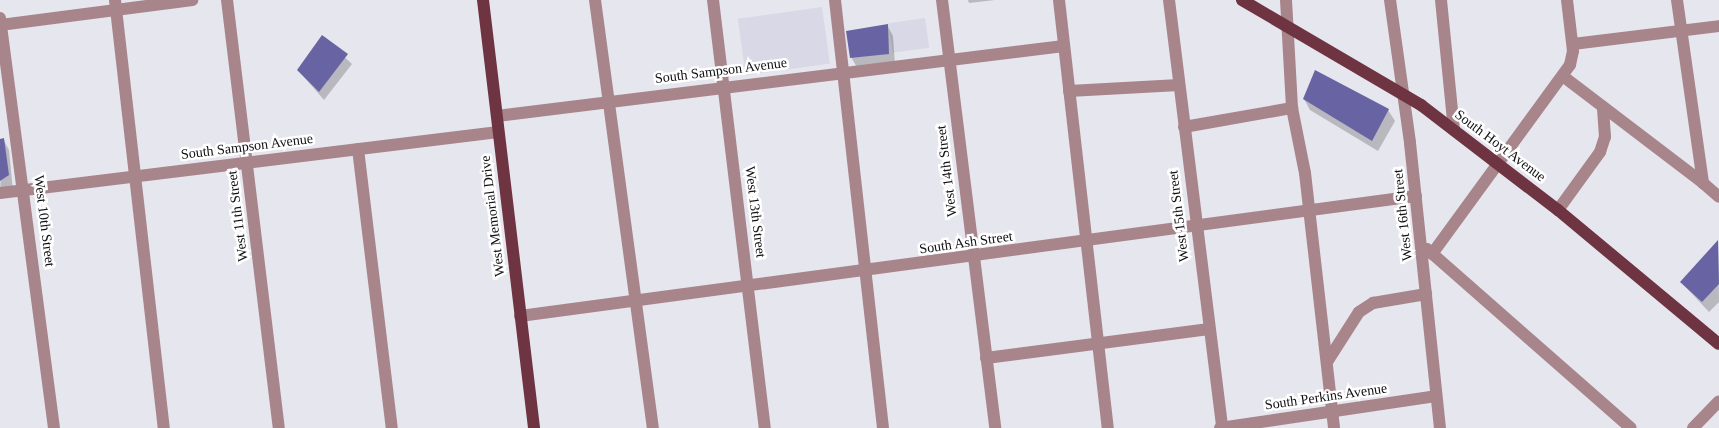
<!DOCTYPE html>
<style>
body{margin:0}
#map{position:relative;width:1719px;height:428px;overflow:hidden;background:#e6e6ee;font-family:Georgia,serif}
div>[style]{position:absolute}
.built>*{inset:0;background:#d8d8e7;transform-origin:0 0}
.shadow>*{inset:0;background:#0003}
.building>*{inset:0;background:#6864a4}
.minor>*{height:12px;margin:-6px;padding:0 6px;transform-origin:6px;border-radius:6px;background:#a8858b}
.major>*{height:12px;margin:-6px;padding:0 6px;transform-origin:6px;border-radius:6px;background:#6f3441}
span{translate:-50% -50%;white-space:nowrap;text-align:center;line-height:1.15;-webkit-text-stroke:5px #fff;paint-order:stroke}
.street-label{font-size:14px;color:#101013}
</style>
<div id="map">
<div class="built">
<i style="left:822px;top:7px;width:57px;height:85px;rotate:82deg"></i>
<i style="left:925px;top:18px;width:30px;height:37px;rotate:82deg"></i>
</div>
<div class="shadow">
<i style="clip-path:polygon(968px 0,995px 0,969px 3px)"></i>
<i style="clip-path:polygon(887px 25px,893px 36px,895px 65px,858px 69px,851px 57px)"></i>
<i style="clip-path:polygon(323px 37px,352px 64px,324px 100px,298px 70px)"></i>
<i style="clip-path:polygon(1304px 99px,1388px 110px,1395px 121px,1378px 151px,1310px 110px)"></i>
<i style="clip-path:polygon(3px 139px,9px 150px,13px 191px,0 192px)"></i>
<i style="clip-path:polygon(1718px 242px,1719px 302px,1709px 312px,1682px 283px)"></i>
</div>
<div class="building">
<i style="clip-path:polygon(888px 24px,889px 54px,850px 58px,846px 31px)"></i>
<i style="clip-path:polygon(322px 35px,348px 54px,319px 92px,297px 70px)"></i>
<i style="clip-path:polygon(1315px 70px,1389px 109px,1372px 141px,1303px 99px)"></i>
<i style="clip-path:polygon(4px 138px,9px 175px,0 181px,0 139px)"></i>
<i style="clip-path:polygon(1718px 240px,1719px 284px,1702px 302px,1680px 282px)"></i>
</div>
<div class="minor">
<i style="left:115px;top:0;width:431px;rotate:83.5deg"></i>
<i style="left:227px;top:0;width:431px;rotate:83.1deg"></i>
<i style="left:595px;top:0;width:432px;rotate:82.3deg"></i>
<i style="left:713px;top:0;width:431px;rotate:83.1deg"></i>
<i style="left:835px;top:0;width:431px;rotate:83.6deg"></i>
<i style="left:942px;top:0;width:431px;rotate:82.9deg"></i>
<i style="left:1059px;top:0;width:431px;rotate:83.5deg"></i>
<i style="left:1169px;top:0;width:431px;rotate:82.9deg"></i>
<i style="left:1286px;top:0;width:108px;rotate:86.8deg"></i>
<i style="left:1292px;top:108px;width:66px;rotate:78.7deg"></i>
<i style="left:1305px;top:173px;width:257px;rotate:83.5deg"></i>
<i style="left:1390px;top:0;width:144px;rotate:82deg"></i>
<i style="left:1410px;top:143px;width:287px;rotate:84deg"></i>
<i style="left:1441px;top:0;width:131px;rotate:84.3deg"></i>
<i style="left:1677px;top:0;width:185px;rotate:81.9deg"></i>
<i style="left:1703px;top:183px;width:21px;rotate:41deg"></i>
<i style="left:0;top:18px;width:414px;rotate:82.5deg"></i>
<i style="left:0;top:25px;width:194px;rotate:-7.4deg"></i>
<i style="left:1573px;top:44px;width:147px;rotate:-7deg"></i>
<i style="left:1564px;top:77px;width:175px;rotate:37.3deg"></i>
<i style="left:1069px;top:91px;width:110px;rotate:-3.1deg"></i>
<i style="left:497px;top:116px;width:571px;rotate:-7.04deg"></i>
<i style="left:1184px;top:127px;width:110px;rotate:-10deg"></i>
<i style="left:358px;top:149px;width:281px;rotate:83.1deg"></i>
<i style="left:0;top:193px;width:502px;rotate:-6.98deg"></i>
<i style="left:1558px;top:210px;width:72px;rotate:-54.1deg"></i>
<i style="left:1600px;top:152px;width:16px;rotate:-72deg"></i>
<i style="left:1605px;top:137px;width:30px;rotate:-94deg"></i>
<i style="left:1427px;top:249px;width:271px;rotate:41.3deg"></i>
<i style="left:1432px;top:254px;width:234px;rotate:-53.9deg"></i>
<i style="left:1570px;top:65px;width:14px;rotate:-78deg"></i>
<i style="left:1573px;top:51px;width:51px;rotate:-96.7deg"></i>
<i style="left:520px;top:316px;width:904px;rotate:-7.63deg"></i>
<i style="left:986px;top:358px;width:225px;rotate:-7.4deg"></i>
<i style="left:1327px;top:362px;width:59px;rotate:-57.4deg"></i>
<i style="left:1359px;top:312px;width:17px;rotate:-33deg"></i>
<i style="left:1373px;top:303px;width:54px;rotate:-9.6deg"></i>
<i style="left:1220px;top:428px;width:218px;rotate:-8.4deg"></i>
<i style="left:1693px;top:428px;width:37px;rotate:-46deg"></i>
</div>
<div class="major">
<i style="left:483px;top:0;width:431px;rotate:83.2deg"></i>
<i style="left:1242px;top:0;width:208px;rotate:30.4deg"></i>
<i style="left:1421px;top:105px;width:173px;rotate:37.5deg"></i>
<i style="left:1558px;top:210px;width:209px;rotate:39.8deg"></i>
</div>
<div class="street-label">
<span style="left:721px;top:71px;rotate:-7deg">South Sampson Avenue</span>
<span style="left:1500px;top:146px;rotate:37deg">South Hoyt Avenue</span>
<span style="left:247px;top:147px;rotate:-7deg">South Sampson Avenue</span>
<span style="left:947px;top:171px;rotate:-97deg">West 14th Street</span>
<span style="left:755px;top:212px;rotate:83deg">West 13th Street</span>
<span style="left:1403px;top:215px;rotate:-96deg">West 16th Street</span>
<span style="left:238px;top:216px;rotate:-97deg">West 11th Street</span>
<span style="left:493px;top:216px;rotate:-97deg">West Memorial Drive</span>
<span style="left:1179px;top:216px;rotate:-97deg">West 15th Street</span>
<span style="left:44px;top:221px;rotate:83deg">West 10th Street</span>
<span style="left:966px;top:243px;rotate:-8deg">South Ash Street</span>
<span style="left:1326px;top:397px;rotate:-8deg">South Perkins Avenue</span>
</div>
</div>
